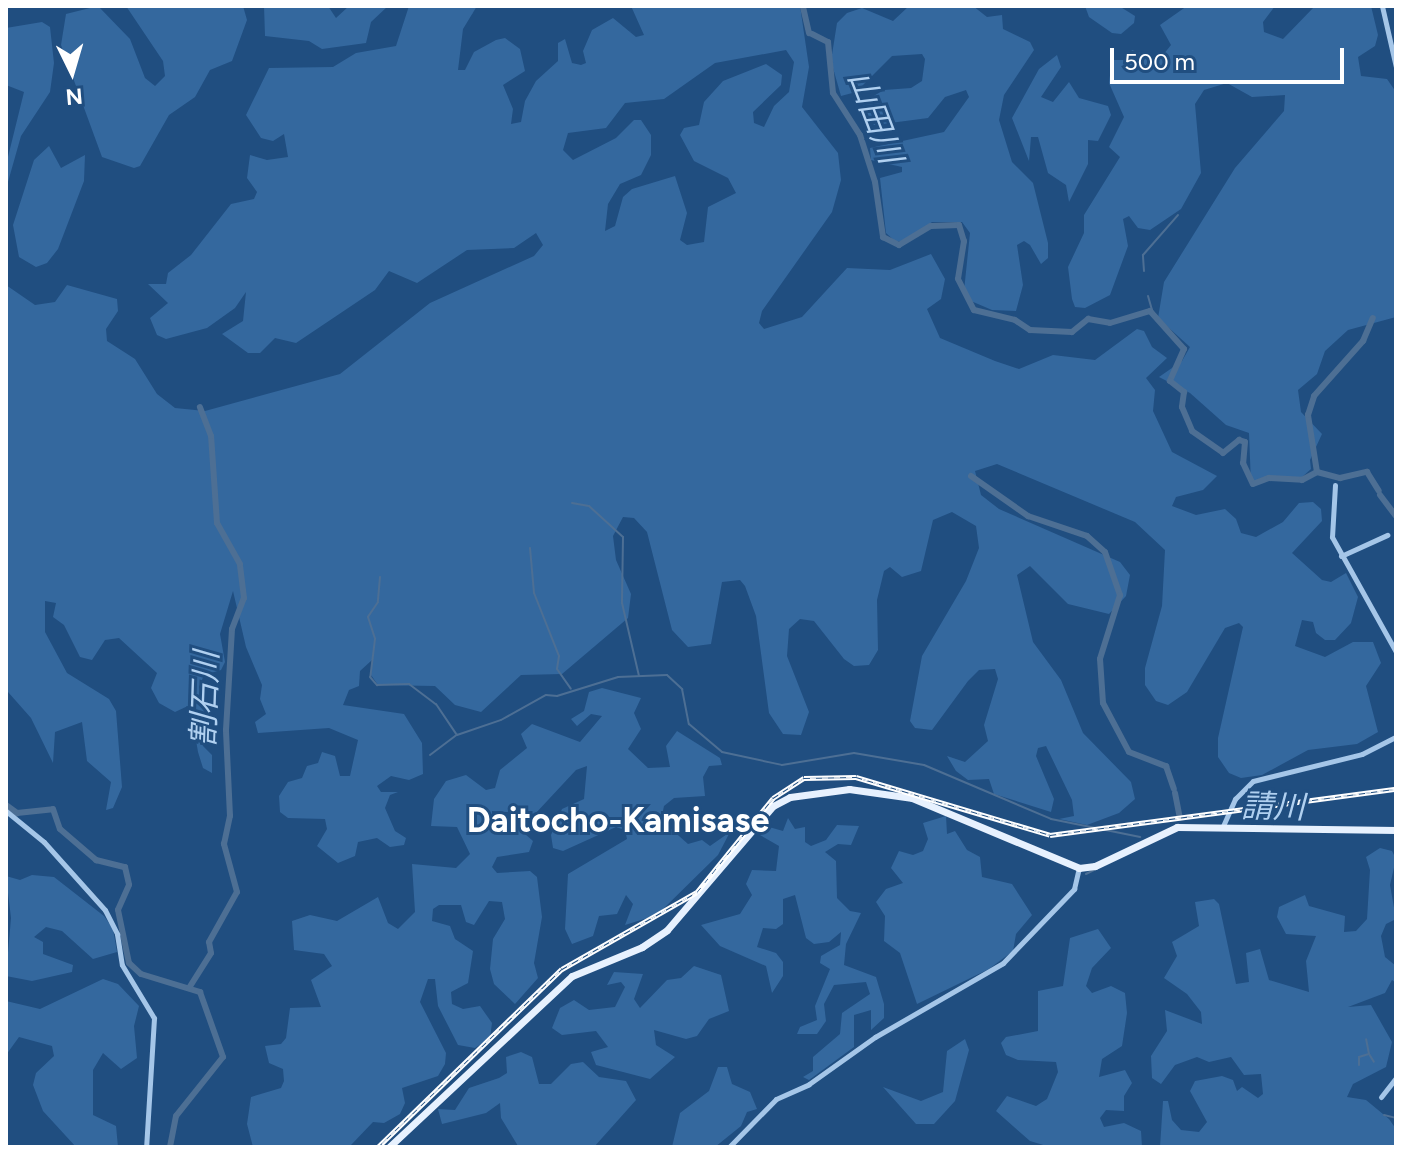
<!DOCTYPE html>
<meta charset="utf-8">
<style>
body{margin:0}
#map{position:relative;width:1402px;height:1153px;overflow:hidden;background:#204e80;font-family:Figtree,"Noto Sans JP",sans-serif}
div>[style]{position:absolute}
.green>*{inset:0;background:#34689e}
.stream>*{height:2px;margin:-1px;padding:0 1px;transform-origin:1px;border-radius:1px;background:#4d6f94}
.river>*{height:6px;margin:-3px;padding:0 3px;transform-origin:3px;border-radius:3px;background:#4d6f94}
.minor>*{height:5px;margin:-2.5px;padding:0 2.5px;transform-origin:2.5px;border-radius:2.5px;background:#a5c6e8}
.major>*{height:7px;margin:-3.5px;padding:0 3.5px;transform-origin:3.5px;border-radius:3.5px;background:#e7f1fe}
.rail>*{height:5px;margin-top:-2.5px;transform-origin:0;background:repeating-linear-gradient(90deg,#204e80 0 6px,#fff 0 12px);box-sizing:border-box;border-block:2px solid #fff}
span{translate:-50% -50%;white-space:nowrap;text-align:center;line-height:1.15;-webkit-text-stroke:6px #204e80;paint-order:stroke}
.water-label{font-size:32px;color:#b0d0f0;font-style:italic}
.quarter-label{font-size:34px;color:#fff;font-weight:700}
.frame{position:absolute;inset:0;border:8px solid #fff;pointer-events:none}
.north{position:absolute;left:32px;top:32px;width:80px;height:80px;-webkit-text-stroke:6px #204e80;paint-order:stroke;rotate:175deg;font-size:22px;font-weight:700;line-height:32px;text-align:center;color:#fff}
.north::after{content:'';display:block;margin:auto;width:28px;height:36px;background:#fff;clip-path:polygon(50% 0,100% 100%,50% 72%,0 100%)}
.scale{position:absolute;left:1110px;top:48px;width:234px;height:36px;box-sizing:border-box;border:4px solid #fff;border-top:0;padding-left:10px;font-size:24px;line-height:28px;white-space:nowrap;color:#fff;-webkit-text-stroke:6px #204e80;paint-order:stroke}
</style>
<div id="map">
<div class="green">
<i style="clip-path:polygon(98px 6px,130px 39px,145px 78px,155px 86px,165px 76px,163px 61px,126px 6px,243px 6px,247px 20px,232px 61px,210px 70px,195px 97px,169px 115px,140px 166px,134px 168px,102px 157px,61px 45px,66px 14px)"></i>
<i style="clip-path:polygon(264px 6px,328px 6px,336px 18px,349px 6px,388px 6px,371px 22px,366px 43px,322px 49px,309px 41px,265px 36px)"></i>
<i style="clip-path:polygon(evenodd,409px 6px,477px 6px,463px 29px,458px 70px,465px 70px,474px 52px,496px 40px,505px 38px,520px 49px,525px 71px,503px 85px,513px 109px,511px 124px,521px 122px,525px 101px,536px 81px,558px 61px,558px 43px,565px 39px,572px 63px,581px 65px,586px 63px,583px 51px,592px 30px,613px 18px,636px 37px,644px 35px,631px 6px,800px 6px,809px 67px,802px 107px,838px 153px,841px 180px,832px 212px,762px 311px,759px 323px,764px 329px,802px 317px,847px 268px,890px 270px,931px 254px,945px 279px,941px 299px,927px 309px,940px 338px,995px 361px,1019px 369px,1053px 355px,1095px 360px,1137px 329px,1144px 331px,1152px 347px,1167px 358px,1146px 378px,1155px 390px,1153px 411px,1172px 452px,1217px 476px,1203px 490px,1176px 497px,1172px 506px,1196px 515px,1225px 509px,1236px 519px,1241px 533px,1256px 537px,1283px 522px,1299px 503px,1313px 502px,1321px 509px,1322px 521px,1292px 553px,1322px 580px,1331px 582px,1346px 573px,1358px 597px,1351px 623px,1335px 640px,1325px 640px,1316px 633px,1313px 622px,1302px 620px,1295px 646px,1325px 657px,1353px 642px,1373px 642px,1381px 663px,1366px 686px,1378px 732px,1357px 744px,1308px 750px,1262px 775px,1241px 778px,1229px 773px,1218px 757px,1218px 738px,1243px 627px,1239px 623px,1225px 628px,1187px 692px,1168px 705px,1156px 701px,1145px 685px,1145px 668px,1162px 606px,1165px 550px,1135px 522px,997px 464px,975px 471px,981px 495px,999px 509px,1120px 562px,1130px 575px,1126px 596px,1109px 614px,1068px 604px,1030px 566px,1017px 575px,1033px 642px,1061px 680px,1083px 733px,1131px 782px,1135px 799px,1119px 813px,1087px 825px,1059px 819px,1074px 816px,1072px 800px,1046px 746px,1038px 748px,1036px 756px,1054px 799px,1051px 812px,994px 794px,989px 779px,968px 780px,956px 771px,947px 756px,965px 762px,988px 741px,984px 725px,998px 679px,995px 669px,979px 670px,968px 681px,932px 730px,915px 728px,910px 721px,922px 656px,966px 581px,979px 548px,976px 526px,952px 512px,933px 520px,921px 571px,902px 577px,890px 567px,884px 571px,877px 600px,878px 650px,869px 665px,854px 666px,844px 659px,814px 621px,800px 619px,789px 629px,787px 656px,809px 712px,801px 735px,783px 734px,769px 713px,756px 616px,745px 586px,740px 580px,722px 582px,711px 644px,688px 647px,672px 630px,647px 532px,634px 518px,623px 517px,613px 536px,616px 560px,631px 594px,628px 618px,562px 674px,521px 675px,481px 712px,455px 705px,435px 686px,378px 685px,371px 675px,372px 660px,360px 671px,359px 686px,349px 690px,343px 705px,404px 714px,422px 743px,423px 774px,409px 780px,391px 776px,377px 786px,381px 792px,398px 792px,390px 795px,385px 808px,395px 831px,406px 838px,404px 845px,390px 847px,377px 838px,358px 842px,355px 856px,338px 863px,317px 846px,327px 829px,325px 819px,288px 818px,280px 812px,279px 796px,288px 782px,302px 778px,307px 766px,318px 763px,322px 752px,335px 756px,340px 776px,350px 776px,358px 740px,329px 728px,258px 733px,255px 722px,266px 714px,260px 699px,262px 685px,246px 647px,233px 591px,220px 634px,225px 662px,221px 670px,204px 675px,199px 687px,205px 707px,203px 746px,212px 755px,212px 773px,203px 768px,198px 752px,190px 705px,175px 712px,159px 703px,151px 688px,157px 673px,119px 638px,105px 640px,92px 660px,80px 657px,64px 625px,53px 617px,56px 603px,45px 601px,45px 632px,67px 673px,109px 699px,116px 711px,122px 787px,113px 808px,106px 810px,111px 782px,87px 761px,82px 722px,55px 732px,53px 763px,31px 718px,8px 692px,6px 285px,35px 305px,55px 302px,67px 285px,117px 299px,118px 311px,106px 329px,107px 341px,135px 359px,157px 394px,175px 408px,205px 411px,340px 374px,430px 303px,534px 256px,543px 245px,536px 233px,514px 248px,467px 250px,417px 283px,389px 271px,375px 290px,296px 343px,275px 338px,260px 353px,248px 353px,222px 334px,243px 321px,246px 292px,235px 308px,207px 328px,166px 339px,157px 335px,150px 318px,168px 303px,148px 284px,166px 284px,168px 273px,191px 255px,231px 204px,254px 199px,257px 192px,247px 178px,250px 155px,267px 160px,288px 157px,284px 134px,273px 141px,261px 138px,246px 115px,269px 68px,333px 67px,356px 53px,396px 46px,409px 6px,786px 50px,794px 62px,789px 92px,774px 106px,764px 127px,754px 123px,753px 112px,781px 85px,782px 75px,766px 64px,723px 81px,704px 102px,699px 125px,684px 128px,680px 135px,694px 161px,728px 178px,736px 193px,708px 207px,704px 242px,687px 245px,680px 240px,687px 213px,675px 176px,632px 189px,623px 197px,615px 226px,605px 231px,608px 204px,620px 184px,641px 175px,651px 155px,651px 135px,641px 120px,634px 120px,616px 138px,573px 160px,563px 150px,568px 133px,606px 128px,625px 103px,664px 99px,715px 63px,786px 50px)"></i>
<i style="clip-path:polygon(909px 6px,973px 6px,987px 17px,1002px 15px,1003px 29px,1030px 42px,1034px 50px,1004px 95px,999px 120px,1012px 162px,1033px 183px,1048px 243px,1048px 258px,1041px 264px,1030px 245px,1024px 241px,1017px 245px,1023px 285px,1016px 311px,992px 310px,971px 301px,964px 291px,970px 233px,962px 222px,932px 222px,906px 240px,896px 242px,886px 233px,880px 178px,902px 172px,902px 167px,871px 160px,870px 148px,944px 132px,969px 97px,966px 90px,945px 97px,928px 118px,875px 125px,864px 120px,863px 102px,884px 90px,911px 88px,922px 81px,925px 59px,922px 54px,892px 56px,856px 92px,841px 96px,831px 61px,837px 23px,847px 13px,862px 8px,893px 21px)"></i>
<i style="clip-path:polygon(1085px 6px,1119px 6px,1135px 16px,1134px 23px,1121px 34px,1112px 33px,1089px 17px)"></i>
<i style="clip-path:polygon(1187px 6px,1275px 6px,1263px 22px,1264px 32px,1283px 39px,1315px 6px,1371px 6px,1378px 35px,1375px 46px,1358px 57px,1361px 76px,1387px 79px,1396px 92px,1396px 317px,1348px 330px,1325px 351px,1317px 374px,1298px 390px,1301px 412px,1322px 434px,1310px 460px,1311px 469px,1301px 478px,1273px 477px,1251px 484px,1249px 433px,1226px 425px,1190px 393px,1159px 377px,1182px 361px,1190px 347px,1158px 318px,1164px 282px,1235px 168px,1284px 111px,1285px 95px,1252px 97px,1227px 83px,1204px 90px,1195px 104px,1201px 173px,1181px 209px,1150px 230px,1138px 228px,1129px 216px,1123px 219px,1128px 246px,1110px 295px,1085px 308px,1075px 307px,1072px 299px,1068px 267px,1084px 233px,1084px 215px,1120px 157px,1109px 147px,1124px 117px,1109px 83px,1112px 60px,1126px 60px,1132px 50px,1159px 60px,1171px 45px,1160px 25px)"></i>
<i style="clip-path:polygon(42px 22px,50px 27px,54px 63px,50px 92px,21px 136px,6px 189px,6px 165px,24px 92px,6px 85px,6px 28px)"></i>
<i style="clip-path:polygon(1057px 55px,1061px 67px,1041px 97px,1053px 102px,1069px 82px,1079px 98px,1108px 106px,1111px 115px,1098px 141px,1088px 140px,1088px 164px,1069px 202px,1066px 185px,1048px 173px,1038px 137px,1031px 137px,1029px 161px,1012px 118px,1039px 69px)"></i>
<i style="clip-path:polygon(49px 146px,61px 168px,85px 155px,84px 181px,58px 249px,47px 263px,36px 267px,19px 257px,13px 225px,34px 160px)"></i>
<i style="clip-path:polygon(602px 688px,641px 698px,634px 713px,641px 729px,628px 749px,648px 768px,670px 767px,666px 746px,677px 731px,720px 758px,722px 765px,709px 766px,703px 777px,705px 796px,674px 798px,664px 806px,661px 820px,688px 844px,702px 840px,710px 846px,730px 832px,718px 855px,657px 915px,625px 925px,633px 904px,626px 895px,617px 914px,599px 916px,593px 936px,572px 944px,565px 929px,568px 874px,627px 839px,625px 830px,616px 827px,563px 851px,553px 848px,551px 835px,562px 809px,584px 799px,587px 766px,576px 770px,535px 814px,492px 811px,493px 826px,517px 827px,533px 841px,529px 852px,497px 857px,492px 867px,497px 873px,530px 871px,537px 877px,542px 917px,534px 963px,538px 978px,515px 1004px,494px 984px,490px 969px,493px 939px,505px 919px,502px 902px,489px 901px,474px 925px,466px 922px,461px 905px,439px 905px,433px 909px,432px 921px,450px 926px,455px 939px,473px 951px,468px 983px,451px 992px,452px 1004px,463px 1009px,480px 1006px,492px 1023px,490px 1038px,475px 1048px,458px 1045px,438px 1006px,435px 979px,428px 979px,420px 1002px,446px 1053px,445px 1064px,438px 1076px,402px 1088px,405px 1103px,400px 1114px,384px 1123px,373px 1122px,351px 1145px,253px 1147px,247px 1124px,251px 1097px,281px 1088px,284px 1081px,283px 1069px,269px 1063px,265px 1046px,281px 1044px,286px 1038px,290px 1008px,321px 1007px,311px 980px,332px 966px,324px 954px,294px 950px,292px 921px,310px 915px,337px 921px,378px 897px,388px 923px,398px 929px,415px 912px,412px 864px,456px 868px,470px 854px,457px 827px,431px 826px,434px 799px,446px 781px,466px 775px,486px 790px,495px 788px,500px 770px,527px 748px,521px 734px,532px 724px,580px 742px,602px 716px,591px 714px,577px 726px,571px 719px,584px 711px,589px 692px)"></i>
<i style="clip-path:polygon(946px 816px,947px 834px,955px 831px,967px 850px,980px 857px,982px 877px,1012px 884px,1032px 915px,1016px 934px,1013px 951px,989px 969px,917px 1004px,900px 953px,884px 941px,885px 916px,876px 902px,886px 889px,903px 883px,891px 868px,899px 851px,913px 855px,923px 851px,928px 839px,923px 823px)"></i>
<i style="clip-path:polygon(788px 818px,795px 829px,805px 827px,805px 842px,811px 846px,826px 840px,837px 825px,859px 826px,851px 845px,838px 844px,825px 852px,836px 861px,837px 898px,850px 911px,861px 913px,846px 944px,844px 965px,876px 977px,884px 1004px,884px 1018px,871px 1030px,871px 1010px,854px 1015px,854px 1047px,809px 1080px,803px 1077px,813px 1071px,813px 1057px,840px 1034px,842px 1013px,870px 994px,866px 982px,834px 985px,824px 1004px,826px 1021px,817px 1034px,797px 1034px,800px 1027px,817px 1020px,815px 1006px,830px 969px,820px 963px,821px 956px,840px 945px,841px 932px,829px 942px,814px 944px,806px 938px,795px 895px,783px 899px,783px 924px,776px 929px,763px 928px,757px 947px,776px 953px,783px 962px,783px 976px,772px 993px,766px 966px,720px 946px,701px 925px,740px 914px,752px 895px,746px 884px,752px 870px,776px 871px,779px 846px,760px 835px,769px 827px,783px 831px)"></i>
<i style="clip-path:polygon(1380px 848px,1392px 851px,1396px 859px,1390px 885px,1396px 919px,1386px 924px,1381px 936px,1385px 957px,1396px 966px,1396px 983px,1392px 980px,1385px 993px,1348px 1007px,1371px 1005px,1392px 1042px,1386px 1067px,1353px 1084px,1347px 1097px,1366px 1100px,1389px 1119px,1396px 1129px,1396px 1147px,1160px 1147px,1163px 1101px,1168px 1101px,1172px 1120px,1181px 1130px,1199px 1132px,1207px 1122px,1190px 1091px,1195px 1081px,1222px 1076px,1233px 1080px,1237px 1091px,1242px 1087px,1258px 1098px,1263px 1094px,1261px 1074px,1244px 1075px,1231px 1057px,1209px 1062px,1197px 1057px,1175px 1065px,1161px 1084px,1152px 1078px,1151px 1056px,1167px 1031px,1165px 1010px,1202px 1024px,1201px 1012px,1187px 994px,1164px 978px,1177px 956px,1172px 942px,1199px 926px,1195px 902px,1214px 899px,1219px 904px,1236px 984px,1249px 982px,1246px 953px,1260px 949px,1269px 980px,1309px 992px,1306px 961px,1316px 936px,1286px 934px,1277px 917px,1279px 907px,1305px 895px,1309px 906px,1345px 916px,1344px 932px,1356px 931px,1367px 919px,1370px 870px,1366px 857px)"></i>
<i style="clip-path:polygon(32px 875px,54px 877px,104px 916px,113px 929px,117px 952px,93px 959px,62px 931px,46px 927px,34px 937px,43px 942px,43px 954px,73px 965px,72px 972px,32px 981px,6px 976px,11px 918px,6px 876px,20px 880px)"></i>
<i style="clip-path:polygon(1098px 929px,1111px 948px,1092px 968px,1086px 986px,1092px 993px,1111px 986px,1125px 993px,1127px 1013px,1122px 1046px,1102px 1059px,1099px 1077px,1125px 1070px,1132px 1083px,1124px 1096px,1124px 1111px,1106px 1110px,1100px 1118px,1104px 1127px,1124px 1123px,1141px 1131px,1142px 1147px,1050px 1147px,1030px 1141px,996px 1111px,1007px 1096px,1036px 1106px,1047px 1099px,1058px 1072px,1056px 1062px,1018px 1060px,1006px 1055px,1001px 1043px,1006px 1037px,1038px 1031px,1038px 991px,1063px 986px,1070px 938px)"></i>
<i style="clip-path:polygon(694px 966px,721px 975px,729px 1011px,709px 1019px,697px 1036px,686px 1039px,654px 1030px,656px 1045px,675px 1057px,650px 1079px,596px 1065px,591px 1052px,608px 1047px,596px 1031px,562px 1035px,552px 1028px,560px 1008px,574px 1000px,589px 1010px,615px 1007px,625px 987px,621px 982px,607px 985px,614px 972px,643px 974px,634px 999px,640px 1008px,667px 980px,681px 978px)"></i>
<i style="clip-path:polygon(103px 979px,118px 984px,139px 1006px,134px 1026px,137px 1058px,121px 1069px,103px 1053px,93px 1070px,93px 1115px,116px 1126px,118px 1147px,76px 1147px,43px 1111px,33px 1085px,36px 1073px,54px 1056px,52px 1046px,19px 1037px,6px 1055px,6px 1001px,40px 1009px)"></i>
<i style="clip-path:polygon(965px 1039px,969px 1050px,955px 1101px,934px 1124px,916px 1124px,883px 1087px,921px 1101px,943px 1092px,947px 1051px)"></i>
<i style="clip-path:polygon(521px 1052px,532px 1057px,539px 1084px,551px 1084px,571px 1064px,583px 1062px,599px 1077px,626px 1081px,636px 1100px,594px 1147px,518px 1146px,501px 1118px,500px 1103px,486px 1113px,442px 1124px,438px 1109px,455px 1110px,469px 1088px,499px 1078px,507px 1073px,506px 1057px)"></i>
<i style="clip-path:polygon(718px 1067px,727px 1067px,732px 1084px,750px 1092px,757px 1109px,747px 1112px,741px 1126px,715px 1147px,672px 1147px,680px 1113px,709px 1091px)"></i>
</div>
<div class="stream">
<i style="left:1144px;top:271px;width:16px;rotate:-94deg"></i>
<i style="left:1143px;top:255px;width:53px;rotate:-48.8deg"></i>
<i style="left:1148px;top:296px;width:19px;rotate:74deg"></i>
<i style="left:572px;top:503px;width:17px;rotate:10deg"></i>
<i style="left:589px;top:506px;width:46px;rotate:42.4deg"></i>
<i style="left:623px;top:537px;width:66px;rotate:90.9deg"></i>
<i style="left:622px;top:603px;width:75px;rotate:76.9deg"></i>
<i style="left:530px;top:548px;width:45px;rotate:84.9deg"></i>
<i style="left:534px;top:593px;width:68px;rotate:68.4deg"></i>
<i style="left:559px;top:656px;width:13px;rotate:99deg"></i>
<i style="left:557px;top:669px;width:24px;rotate:55deg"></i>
<i style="left:380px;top:577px;width:25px;rotate:95deg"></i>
<i style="left:378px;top:602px;width:18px;rotate:124deg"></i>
<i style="left:368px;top:617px;width:23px;rotate:72deg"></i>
<i style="left:375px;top:639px;width:38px;rotate:97deg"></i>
<i style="left:370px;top:677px;width:11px;rotate:49deg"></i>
<i style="left:377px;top:685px;width:32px;rotate:-2deg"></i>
<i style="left:409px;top:684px;width:34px;rotate:37deg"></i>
<i style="left:436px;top:704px;width:36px;rotate:56deg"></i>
<i style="left:430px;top:755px;width:34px;rotate:-37deg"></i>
<i style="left:457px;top:735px;width:46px;rotate:-18.8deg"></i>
<i style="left:501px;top:720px;width:51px;rotate:-29.1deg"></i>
<i style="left:546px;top:695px;width:11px;rotate:5deg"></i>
<i style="left:557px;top:696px;width:64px;rotate:-17.3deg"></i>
<i style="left:618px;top:677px;width:49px;rotate:-2.3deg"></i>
<i style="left:667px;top:675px;width:21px;rotate:43deg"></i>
<i style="left:682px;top:689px;width:36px;rotate:79deg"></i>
<i style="left:689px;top:724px;width:43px;rotate:40.3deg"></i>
<i style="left:722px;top:752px;width:61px;rotate:12.2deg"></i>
<i style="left:782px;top:765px;width:73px;rotate:-9.5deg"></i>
<i style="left:854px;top:753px;width:71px;rotate:9.7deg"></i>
<i style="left:924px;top:765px;width:138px;rotate:23deg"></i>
<i style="left:1051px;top:819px;width:91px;rotate:11.4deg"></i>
<i style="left:1086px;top:874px;width:11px;rotate:-27deg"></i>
<i style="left:1369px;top:1054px;width:9px;rotate:58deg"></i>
<i style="left:1359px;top:1065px;width:8px;rotate:-90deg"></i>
<i style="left:1359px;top:1057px;width:10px;rotate:-17deg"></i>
<i style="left:1369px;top:1054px;width:15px;rotate:-101deg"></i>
<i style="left:1384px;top:1115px;width:12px;rotate:14deg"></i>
</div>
<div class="river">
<i style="left:803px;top:7px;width:27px;rotate:77deg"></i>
<i style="left:812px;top:34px;width:18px;rotate:27deg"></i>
<i style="left:828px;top:42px;width:51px;rotate:84.4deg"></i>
<i style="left:833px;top:93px;width:50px;rotate:57.3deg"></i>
<i style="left:860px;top:135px;width:49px;rotate:72.3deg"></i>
<i style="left:875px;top:182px;width:56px;rotate:81.7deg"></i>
<i style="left:883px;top:237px;width:18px;rotate:27deg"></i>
<i style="left:899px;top:245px;width:37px;rotate:-31deg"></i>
<i style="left:931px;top:226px;width:28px;rotate:-2deg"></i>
<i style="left:959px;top:225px;width:17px;rotate:73deg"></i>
<i style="left:964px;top:241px;width:38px;rotate:99deg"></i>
<i style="left:958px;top:279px;width:35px;rotate:63deg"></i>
<i style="left:974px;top:310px;width:42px;rotate:13.7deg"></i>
<i style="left:1015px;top:320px;width:18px;rotate:34deg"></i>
<i style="left:1030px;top:330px;width:42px;rotate:2.7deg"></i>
<i style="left:1072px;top:332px;width:21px;rotate:-39deg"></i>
<i style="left:1088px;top:319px;width:22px;rotate:10deg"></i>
<i style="left:1110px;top:323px;width:42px;rotate:-16.7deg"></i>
<i style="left:1150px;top:311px;width:51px;rotate:48.2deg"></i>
<i style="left:1184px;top:349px;width:35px;rotate:114deg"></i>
<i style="left:1170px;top:381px;width:18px;rotate:38deg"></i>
<i style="left:1184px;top:392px;width:15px;rotate:98deg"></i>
<i style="left:1182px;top:407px;width:26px;rotate:67deg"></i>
<i style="left:1192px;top:431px;width:38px;rotate:35deg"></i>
<i style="left:1223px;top:453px;width:21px;rotate:-39deg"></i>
<i style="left:1239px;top:440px;width:6px;rotate:18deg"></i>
<i style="left:1245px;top:442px;width:21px;rotate:95deg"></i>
<i style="left:1243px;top:463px;width:23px;rotate:65deg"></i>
<i style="left:1253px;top:484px;width:17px;rotate:-21deg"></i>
<i style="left:1269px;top:478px;width:33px;rotate:3deg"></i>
<i style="left:1302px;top:480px;width:17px;rotate:-28deg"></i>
<i style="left:1317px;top:472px;width:24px;rotate:15deg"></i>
<i style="left:1340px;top:478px;width:28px;rotate:-13deg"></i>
<i style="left:1367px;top:472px;width:22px;rotate:58deg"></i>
<i style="left:1317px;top:472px;width:58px;rotate:-99deg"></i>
<i style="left:1308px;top:415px;width:20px;rotate:-72deg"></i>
<i style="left:1314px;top:396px;width:74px;rotate:-48.3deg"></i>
<i style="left:1363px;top:341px;width:25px;rotate:-67deg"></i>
<i style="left:971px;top:476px;width:70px;rotate:35.1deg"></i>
<i style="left:1028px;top:516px;width:62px;rotate:18.7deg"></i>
<i style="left:1087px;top:536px;width:24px;rotate:42deg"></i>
<i style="left:1105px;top:552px;width:46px;rotate:70.8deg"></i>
<i style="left:1120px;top:595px;width:67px;rotate:107.4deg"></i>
<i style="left:1100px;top:659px;width:44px;rotate:86.1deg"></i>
<i style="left:1103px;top:703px;width:55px;rotate:62deg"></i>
<i style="left:1129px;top:752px;width:40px;rotate:21deg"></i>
<i style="left:1166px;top:766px;width:24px;rotate:71deg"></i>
<i style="left:1380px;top:495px;width:26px;rotate:53deg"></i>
<i style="left:1175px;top:793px;width:25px;rotate:79deg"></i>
<i style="left:6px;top:805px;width:14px;rotate:36deg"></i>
<i style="left:17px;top:813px;width:36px;rotate:-6deg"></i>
<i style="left:53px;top:809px;width:21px;rotate:71deg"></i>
<i style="left:60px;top:829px;width:48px;rotate:40.7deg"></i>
<i style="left:96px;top:860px;width:30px;rotate:14deg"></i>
<i style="left:125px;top:867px;width:18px;rotate:77deg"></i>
<i style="left:129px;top:885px;width:27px;rotate:114deg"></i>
<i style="left:118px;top:910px;width:54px;rotate:78.3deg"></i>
<i style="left:129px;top:963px;width:16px;rotate:43deg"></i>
<i style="left:141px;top:974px;width:62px;rotate:17deg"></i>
<i style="left:200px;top:992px;width:69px;rotate:70.5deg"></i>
<i style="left:223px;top:1057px;width:75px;rotate:128.5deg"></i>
<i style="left:176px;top:1116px;width:32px;rotate:101deg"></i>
<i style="left:189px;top:988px;width:41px;rotate:-57.8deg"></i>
<i style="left:211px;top:953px;width:11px;rotate:-100deg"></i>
<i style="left:209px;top:942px;width:57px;rotate:-60.8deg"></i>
<i style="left:237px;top:892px;width:50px;rotate:-105.2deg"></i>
<i style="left:224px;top:844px;width:29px;rotate:-78deg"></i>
<i style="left:230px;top:816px;width:86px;rotate:-92.7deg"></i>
<i style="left:226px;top:730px;width:101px;rotate:-86.6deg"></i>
<i style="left:232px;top:629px;width:33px;rotate:-69deg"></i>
<i style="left:244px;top:598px;width:34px;rotate:-97deg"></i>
<i style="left:240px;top:564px;width:47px;rotate:-119.3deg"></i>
<i style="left:217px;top:523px;width:87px;rotate:-93.9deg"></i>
<i style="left:211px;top:436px;width:31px;rotate:-111deg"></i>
</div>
<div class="minor">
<i style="left:1382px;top:6px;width:63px;rotate:77.1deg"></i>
<i style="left:1335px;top:485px;width:52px;rotate:93.3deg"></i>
<i style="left:1332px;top:537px;width:132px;rotate:60.9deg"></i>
<i style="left:1341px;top:556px;width:51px;rotate:-24.5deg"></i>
<i style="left:6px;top:811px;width:49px;rotate:39.2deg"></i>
<i style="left:44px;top:842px;width:91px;rotate:48.1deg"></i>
<i style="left:105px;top:910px;width:27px;rotate:63deg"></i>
<i style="left:117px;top:934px;width:31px;rotate:81deg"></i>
<i style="left:122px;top:965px;width:62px;rotate:58.9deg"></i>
<i style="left:154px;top:1018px;width:129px;rotate:93.5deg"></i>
<i style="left:1223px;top:826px;width:30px;rotate:-66deg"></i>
<i style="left:1235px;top:799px;width:25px;rotate:-45deg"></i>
<i style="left:1253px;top:781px;width:112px;rotate:-13.9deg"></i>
<i style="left:1362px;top:754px;width:38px;rotate:-27deg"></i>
<i style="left:1381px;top:1097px;width:24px;rotate:-52deg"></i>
<i style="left:729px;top:1147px;width:67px;rotate:-45.6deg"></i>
<i style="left:776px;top:1099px;width:36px;rotate:-24deg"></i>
<i style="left:809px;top:1084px;width:81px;rotate:-35.5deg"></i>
<i style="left:875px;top:1037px;width:148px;rotate:-30deg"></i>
<i style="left:1003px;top:963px;width:103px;rotate:-46.2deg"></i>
<i style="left:1074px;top:889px;width:22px;rotate:-77deg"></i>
</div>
<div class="major">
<i style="left:389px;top:1147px;width:250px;rotate:-43.1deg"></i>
<i style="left:572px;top:976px;width:76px;rotate:-22.5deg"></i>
<i style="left:642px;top:947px;width:30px;rotate:-34deg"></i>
<i style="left:667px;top:930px;width:163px;rotate:-49.5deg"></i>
<i style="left:773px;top:806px;width:19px;rotate:-28deg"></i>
<i style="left:790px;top:797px;width:60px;rotate:-7.7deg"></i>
<i style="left:849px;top:789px;width:64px;rotate:8.1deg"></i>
<i style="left:912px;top:798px;width:181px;rotate:22.7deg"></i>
<i style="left:1079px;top:868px;width:16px;rotate:-7deg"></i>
<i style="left:1095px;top:866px;width:91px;rotate:-25.4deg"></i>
<i style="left:1177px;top:827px;width:219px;rotate:0.8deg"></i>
</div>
<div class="rail">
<i style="left:378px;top:1147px;width:256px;rotate:-44.1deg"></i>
<i style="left:562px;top:969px;width:155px;rotate:-29.7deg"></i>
<i style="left:697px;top:892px;width:121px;rotate:-51deg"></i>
<i style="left:773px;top:798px;width:37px;rotate:-33deg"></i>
<i style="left:804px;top:778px;width:52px;rotate:-1.1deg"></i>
<i style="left:856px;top:777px;width:202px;rotate:16.6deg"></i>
<i style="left:1050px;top:835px;width:349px;rotate:-7.6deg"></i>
</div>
<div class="water-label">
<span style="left:875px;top:117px;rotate:69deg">山田川</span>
<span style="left:205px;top:699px;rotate:-88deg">割石川</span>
<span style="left:1273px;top:807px;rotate:1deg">請川</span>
</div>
<div class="quarter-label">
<span style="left:618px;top:821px">Daitocho-Kamisase</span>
</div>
<div class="frame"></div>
<div class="north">N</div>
<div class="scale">500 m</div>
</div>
